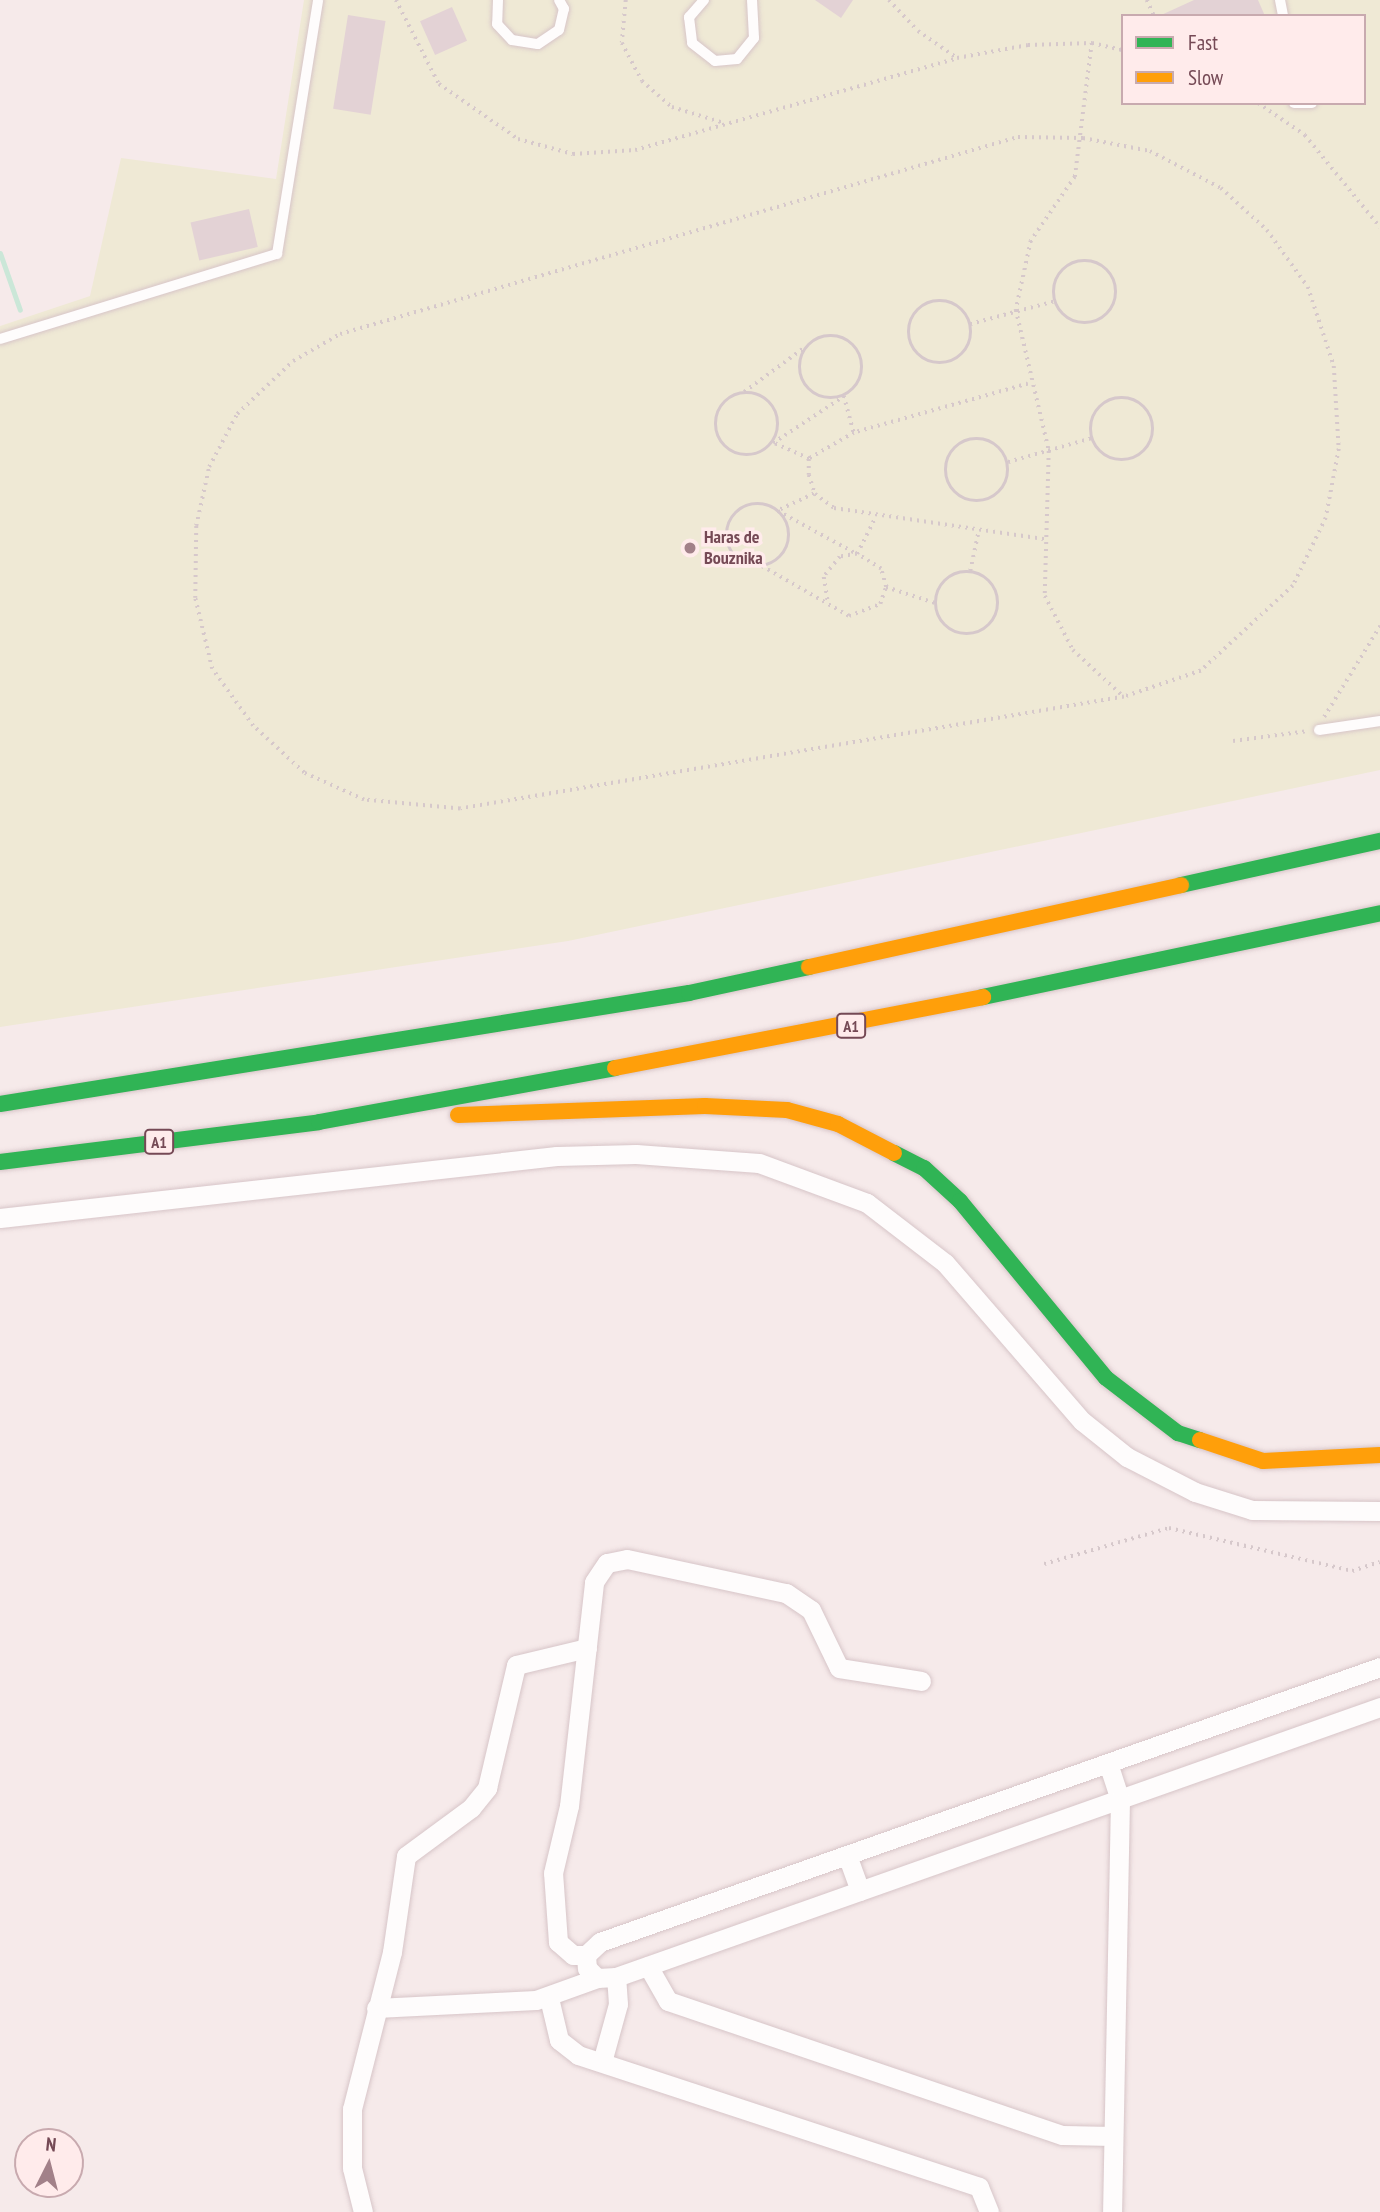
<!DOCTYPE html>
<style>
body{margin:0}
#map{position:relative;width:1380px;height:2212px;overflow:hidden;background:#f6eaea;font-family:"PT Sans Narrow",sans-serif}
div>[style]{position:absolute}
.green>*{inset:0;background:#efe9d5}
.stream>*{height:5px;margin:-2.5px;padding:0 2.5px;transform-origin:2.5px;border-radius:2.5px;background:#cbe7d8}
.building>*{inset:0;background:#e3d2d5;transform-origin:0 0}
.path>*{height:3.5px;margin-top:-1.75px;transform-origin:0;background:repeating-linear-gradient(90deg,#d6c8cb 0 2px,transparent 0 7px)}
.path>.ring{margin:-1.75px;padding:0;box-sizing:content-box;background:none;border:3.5px solid #d6c8cb;border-radius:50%}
.roads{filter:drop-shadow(0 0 2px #d7c5c8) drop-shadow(0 0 2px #d7c5c8)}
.lane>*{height:10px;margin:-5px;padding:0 5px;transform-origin:5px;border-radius:5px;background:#fefcfc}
.street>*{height:19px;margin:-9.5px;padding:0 9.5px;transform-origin:9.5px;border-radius:9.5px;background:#fefcfc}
.fast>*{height:16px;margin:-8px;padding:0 8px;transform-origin:8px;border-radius:8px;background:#30b455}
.slow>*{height:16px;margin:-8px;padding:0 8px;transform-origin:8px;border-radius:8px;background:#ff9f0a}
.dots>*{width:19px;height:19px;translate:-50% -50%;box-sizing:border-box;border:4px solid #ffebeb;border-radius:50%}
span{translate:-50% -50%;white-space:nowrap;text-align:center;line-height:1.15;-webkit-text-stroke:7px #ffebeb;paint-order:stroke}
.shield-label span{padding:2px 5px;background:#ffebeb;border:2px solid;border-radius:5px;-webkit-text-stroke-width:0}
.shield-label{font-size:16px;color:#754955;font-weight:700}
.poi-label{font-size:18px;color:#754955;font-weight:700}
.left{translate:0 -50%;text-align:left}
.legend{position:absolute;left:1121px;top:14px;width:245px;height:91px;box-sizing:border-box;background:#ffebeb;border:2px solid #c8aaaf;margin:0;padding:9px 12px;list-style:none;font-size:21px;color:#754955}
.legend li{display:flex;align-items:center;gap:14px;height:35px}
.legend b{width:35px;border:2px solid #c8aaaf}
.north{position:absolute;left:14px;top:2128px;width:70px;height:70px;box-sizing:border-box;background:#ffebeb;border:2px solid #c8aaaf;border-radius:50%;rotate:6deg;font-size:19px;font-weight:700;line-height:28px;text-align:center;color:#754955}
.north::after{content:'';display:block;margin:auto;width:24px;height:32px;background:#a28189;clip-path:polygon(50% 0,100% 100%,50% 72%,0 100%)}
</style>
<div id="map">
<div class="green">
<i style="clip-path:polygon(evenodd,304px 0,1380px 0,1380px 770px,568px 941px,0 1027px,0 326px,90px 296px,121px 158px,276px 179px,304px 0,1123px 16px,1364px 16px,1364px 103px,1123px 103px,1123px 16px)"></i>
</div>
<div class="stream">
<i style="left:0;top:253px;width:60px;rotate:70.7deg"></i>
</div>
<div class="building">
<i style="clip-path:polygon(815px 0,853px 0,841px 18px)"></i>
<i style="clip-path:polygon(1194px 0,1258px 0,1265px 16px,1159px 16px)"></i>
<i style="left:452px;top:7px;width:37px;height:35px;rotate:66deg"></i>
<i style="left:348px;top:15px;width:38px;height:95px;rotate:9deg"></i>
<i style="left:249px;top:209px;width:39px;height:60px;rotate:77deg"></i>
</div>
<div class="path">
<i style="left:396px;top:0;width:94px;rotate:62.9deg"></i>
<i style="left:439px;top:84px;width:96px;rotate:34.8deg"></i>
<i style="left:518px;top:139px;width:57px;rotate:15.3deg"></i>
<i style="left:573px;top:154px;width:62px;rotate:-3.7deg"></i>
<i style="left:635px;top:150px;width:335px;rotate:-15.9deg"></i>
<i style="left:957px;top:58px;width:72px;rotate:-10.4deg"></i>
<i style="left:1028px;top:45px;width:64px;rotate:-1.8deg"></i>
<i style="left:1092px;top:43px;width:32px;rotate:13deg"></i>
<i style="left:626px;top:0;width:43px;rotate:95.3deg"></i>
<i style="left:622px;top:43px;width:43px;rotate:62.2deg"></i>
<i style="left:642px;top:81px;width:40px;rotate:41deg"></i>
<i style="left:672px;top:107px;width:54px;rotate:17.1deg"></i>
<i style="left:889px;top:0;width:42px;rotate:46.9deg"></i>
<i style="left:918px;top:31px;width:47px;rotate:34.7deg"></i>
<i style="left:1147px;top:0;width:17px;rotate:66deg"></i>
<i style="left:1092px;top:43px;width:135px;rotate:97.2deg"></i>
<i style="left:1075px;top:177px;width:78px;rotate:124.5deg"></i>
<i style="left:1031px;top:241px;width:71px;rotate:102.3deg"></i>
<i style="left:1016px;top:310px;width:145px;rotate:76.8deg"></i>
<i style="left:1049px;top:451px;width:145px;rotate:91.6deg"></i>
<i style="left:1045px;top:596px;width:61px;rotate:62.6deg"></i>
<i style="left:1073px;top:650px;width:69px;rotate:42.7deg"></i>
<i style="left:1258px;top:103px;width:57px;rotate:34.2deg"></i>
<i style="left:1305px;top:135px;width:119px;rotate:50.8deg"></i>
<i style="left:1018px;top:137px;width:65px;rotate:0.9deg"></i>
<i style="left:1083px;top:138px;width:68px;rotate:11deg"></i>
<i style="left:1150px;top:151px;width:80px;rotate:27.5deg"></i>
<i style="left:1221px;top:188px;width:62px;rotate:42.4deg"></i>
<i style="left:1267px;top:230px;width:70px;rotate:54.3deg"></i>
<i style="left:1308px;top:287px;width:83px;rotate:71.8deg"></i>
<i style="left:1334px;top:366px;width:83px;rotate:86.6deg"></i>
<i style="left:1339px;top:449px;width:70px;rotate:100.7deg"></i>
<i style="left:1326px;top:518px;width:76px;rotate:115.9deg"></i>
<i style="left:1293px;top:586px;width:125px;rotate:137.3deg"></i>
<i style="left:1201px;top:671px;width:81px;rotate:161.3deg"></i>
<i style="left:1124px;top:697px;width:673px;rotate:170.43deg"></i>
<i style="left:460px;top:809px;width:96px;rotate:-174.6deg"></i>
<i style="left:364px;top:800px;width:66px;rotate:-155.8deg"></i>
<i style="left:304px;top:773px;width:69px;rotate:-137.3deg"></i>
<i style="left:253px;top:726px;width:70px;rotate:-125.7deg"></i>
<i style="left:212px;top:669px;width:73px;rotate:-103.5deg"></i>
<i style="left:195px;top:598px;width:72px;rotate:-89.2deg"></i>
<i style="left:196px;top:526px;width:60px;rotate:-77.6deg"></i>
<i style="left:209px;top:467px;width:60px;rotate:-62.2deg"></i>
<i style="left:237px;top:414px;width:77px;rotate:-43.4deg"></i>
<i style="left:293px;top:361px;width:54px;rotate:-29.9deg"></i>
<i style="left:340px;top:334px;width:706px;rotate:-16.2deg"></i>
<i class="ring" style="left:1054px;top:261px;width:58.5px;height:58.5px"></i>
<i class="ring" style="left:909px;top:301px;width:58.5px;height:58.5px"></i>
<i style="left:970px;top:324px;width:88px;rotate:-15.1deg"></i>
<i class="ring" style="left:800px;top:336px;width:58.5px;height:58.5px"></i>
<i style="left:1028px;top:384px;width:181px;rotate:164.3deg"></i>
<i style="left:854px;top:433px;width:52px;rotate:150deg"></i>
<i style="left:809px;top:459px;width:16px;rotate:90deg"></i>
<i style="left:809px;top:475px;width:20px;rotate:72deg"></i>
<i style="left:815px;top:494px;width:24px;rotate:36deg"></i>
<i style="left:834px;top:508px;width:213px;rotate:8.4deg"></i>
<i style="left:744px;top:392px;width:76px;rotate:-36.4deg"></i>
<i class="ring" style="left:716px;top:393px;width:58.5px;height:58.5px"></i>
<i class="ring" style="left:1091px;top:398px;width:58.5px;height:58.5px"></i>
<i class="ring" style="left:946px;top:439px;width:58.5px;height:58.5px"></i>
<i style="left:809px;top:459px;width:39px;rotate:-156deg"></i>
<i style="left:773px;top:443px;width:85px;rotate:-33.5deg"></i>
<i style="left:844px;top:396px;width:38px;rotate:75deg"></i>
<i style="left:1008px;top:462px;width:87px;rotate:-15.9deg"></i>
<i style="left:814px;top:494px;width:40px;rotate:155deg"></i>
<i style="left:778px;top:511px;width:90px;rotate:28.6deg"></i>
<i style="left:857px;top:554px;width:40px;rotate:-63.4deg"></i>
<i class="ring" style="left:727px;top:504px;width:58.5px;height:58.5px"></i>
<i style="left:762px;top:566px;width:100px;rotate:29.9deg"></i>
<i style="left:849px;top:616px;width:33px;rotate:-21deg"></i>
<i style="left:880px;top:604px;width:18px;rotate:-71deg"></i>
<i style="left:886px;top:587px;width:19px;rotate:-106deg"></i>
<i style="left:881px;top:569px;width:28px;rotate:-148deg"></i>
<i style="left:857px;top:554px;width:17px;rotate:170deg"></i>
<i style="left:840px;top:557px;width:26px;rotate:129deg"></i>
<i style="left:824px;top:577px;width:26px;rotate:81deg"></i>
<i style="left:970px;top:571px;width:40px;rotate:-78deg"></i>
<i class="ring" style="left:936px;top:572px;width:58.5px;height:58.5px"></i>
<i style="left:886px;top:587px;width:52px;rotate:18.1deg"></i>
<i style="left:1324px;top:717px;width:107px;rotate:-58.4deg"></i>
<i style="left:1233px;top:741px;width:76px;rotate:-7.6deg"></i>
<i style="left:1044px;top:1564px;width:130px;rotate:-16.1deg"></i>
<i style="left:1169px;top:1528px;width:188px;rotate:13.2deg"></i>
<i style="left:1352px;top:1571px;width:29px;rotate:-18deg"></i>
</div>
<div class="roads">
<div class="lane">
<i style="left:498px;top:0;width:24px;rotate:92deg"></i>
<i style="left:497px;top:24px;width:22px;rotate:47deg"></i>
<i style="left:512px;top:40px;width:26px;rotate:9deg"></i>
<i style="left:538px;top:44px;width:25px;rotate:-34deg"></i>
<i style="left:559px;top:30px;width:22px;rotate:-77deg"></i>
<i style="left:564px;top:9px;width:10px;rotate:-119deg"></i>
<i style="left:704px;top:0;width:23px;rotate:131deg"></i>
<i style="left:689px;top:17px;width:26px;rotate:83deg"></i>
<i style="left:692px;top:43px;width:29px;rotate:38deg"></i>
<i style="left:715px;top:61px;width:22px;rotate:-5deg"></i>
<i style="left:737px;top:59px;width:27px;rotate:-51deg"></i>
<i style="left:754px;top:38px;width:38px;rotate:-93deg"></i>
<i style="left:1280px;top:0;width:16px;rotate:79deg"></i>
<i style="left:1294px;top:103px;width:18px"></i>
<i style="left:0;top:339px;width:290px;rotate:-17.1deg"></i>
<i style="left:277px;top:254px;width:257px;rotate:-80.8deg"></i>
<i style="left:1319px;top:730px;width:62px;rotate:-8.4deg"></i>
</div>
<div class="street">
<i style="left:0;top:1218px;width:560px;rotate:-6.35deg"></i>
<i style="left:557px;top:1156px;width:79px;rotate:-1.5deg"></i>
<i style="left:636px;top:1154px;width:123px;rotate:4.2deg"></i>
<i style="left:759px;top:1163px;width:115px;rotate:20.3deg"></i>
<i style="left:867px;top:1203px;width:98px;rotate:37.6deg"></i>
<i style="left:945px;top:1263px;width:209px;rotate:49.1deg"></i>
<i style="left:1082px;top:1421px;width:58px;rotate:38.7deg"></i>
<i style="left:1127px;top:1457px;width:76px;rotate:27.2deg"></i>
<i style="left:1195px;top:1492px;width:60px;rotate:17.5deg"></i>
<i style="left:1252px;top:1510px;width:128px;rotate:0.4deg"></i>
<i style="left:1380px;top:1667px;width:827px;rotate:160.58deg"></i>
<i style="left:600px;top:1942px;width:19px;rotate:137deg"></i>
<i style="left:586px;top:1955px;width:13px;rotate:86deg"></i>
<i style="left:587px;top:1968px;width:14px;rotate:45deg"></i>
<i style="left:597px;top:1978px;width:19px;rotate:-3deg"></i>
<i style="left:616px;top:1977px;width:810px;rotate:-19.46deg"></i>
<i style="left:1108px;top:1763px;width:38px;rotate:72deg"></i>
<i style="left:1120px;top:1799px;width:413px;rotate:91.1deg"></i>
<i style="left:847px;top:1855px;width:38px;rotate:70deg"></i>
<i style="left:586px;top:1955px;width:13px;rotate:180deg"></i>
<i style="left:573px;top:1955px;width:20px;rotate:-139deg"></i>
<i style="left:558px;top:1942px;width:69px;rotate:-94.1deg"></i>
<i style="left:553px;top:1873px;width:69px;rotate:-76.6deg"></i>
<i style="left:569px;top:1806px;width:225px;rotate:-83.6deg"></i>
<i style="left:594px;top:1582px;width:23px;rotate:-56deg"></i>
<i style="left:607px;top:1563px;width:20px;rotate:-11deg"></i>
<i style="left:627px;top:1559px;width:163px;rotate:12.1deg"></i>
<i style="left:786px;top:1593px;width:30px;rotate:34deg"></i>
<i style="left:811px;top:1610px;width:64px;rotate:64.2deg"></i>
<i style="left:839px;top:1668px;width:83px;rotate:9deg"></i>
<i style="left:648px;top:1966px;width:40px;rotate:60.3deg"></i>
<i style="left:668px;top:2001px;width:416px;rotate:18.8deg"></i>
<i style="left:1062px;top:2135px;width:51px;rotate:1.1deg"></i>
<i style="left:549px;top:1998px;width:43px;rotate:76.6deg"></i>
<i style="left:559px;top:2040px;width:24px;rotate:38deg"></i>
<i style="left:578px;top:2055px;width:422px;rotate:18.2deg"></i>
<i style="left:979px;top:2187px;width:27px;rotate:68deg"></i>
<i style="left:376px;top:2008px;width:160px;rotate:-2.9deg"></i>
<i style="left:536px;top:2000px;width:65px;rotate:-19.8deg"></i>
<i style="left:602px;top:2062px;width:60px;rotate:-74.6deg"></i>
<i style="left:618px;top:2004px;width:27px;rotate:-94deg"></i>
<i style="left:363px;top:2212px;width:45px;rotate:-104deg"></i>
<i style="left:352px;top:2168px;width:59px;rotate:-90deg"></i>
<i style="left:352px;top:2109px;width:162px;rotate:-75.7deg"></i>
<i style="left:392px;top:1952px;width:97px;rotate:-81.7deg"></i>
<i style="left:406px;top:1856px;width:81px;rotate:-36.4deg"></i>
<i style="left:471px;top:1808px;width:26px;rotate:-51deg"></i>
<i style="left:487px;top:1788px;width:126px;rotate:-76.7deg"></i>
<i style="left:516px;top:1665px;width:73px;rotate:-13.5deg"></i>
</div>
<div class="fast">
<i style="left:1181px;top:885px;width:204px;rotate:-12.5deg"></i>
<i style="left:983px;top:997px;width:406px;rotate:-11.9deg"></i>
<i style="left:0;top:1104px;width:698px;rotate:-9.15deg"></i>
<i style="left:689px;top:993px;width:123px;rotate:-12.2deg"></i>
<i style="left:894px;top:1153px;width:34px;rotate:27deg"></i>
<i style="left:924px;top:1168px;width:49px;rotate:42.5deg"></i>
<i style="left:960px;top:1201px;width:229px;rotate:50.5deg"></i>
<i style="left:1106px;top:1378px;width:91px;rotate:37.4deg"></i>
<i style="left:1178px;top:1433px;width:23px;rotate:18deg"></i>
<i style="left:0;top:1162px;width:321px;rotate:-7.1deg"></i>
<i style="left:319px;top:1122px;width:301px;rotate:-10.3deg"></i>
</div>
<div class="slow">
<i style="left:809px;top:967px;width:381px;rotate:-12.4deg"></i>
<i style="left:615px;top:1068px;width:375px;rotate:-10.9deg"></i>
<i style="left:458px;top:1115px;width:247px;rotate:-2.1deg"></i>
<i style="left:705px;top:1106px;width:82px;rotate:2.8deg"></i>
<i style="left:787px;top:1110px;width:53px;rotate:15.4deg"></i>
<i style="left:838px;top:1124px;width:63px;rotate:27.4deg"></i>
<i style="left:1200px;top:1440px;width:66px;rotate:18.4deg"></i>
<i style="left:1263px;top:1461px;width:117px;rotate:-2.9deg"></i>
</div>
</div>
<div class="dots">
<i style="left:690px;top:548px;background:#a28189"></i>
</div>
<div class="shield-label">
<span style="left:851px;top:1026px">A1</span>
<span style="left:159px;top:1142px">A1</span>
</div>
<div class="poi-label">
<span class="left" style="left:704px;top:548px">Haras de<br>Bouznika</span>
</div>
<ul class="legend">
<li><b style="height:9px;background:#30b455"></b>Fast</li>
<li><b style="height:9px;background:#ff9f0a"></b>Slow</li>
</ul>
<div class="north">N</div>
</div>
